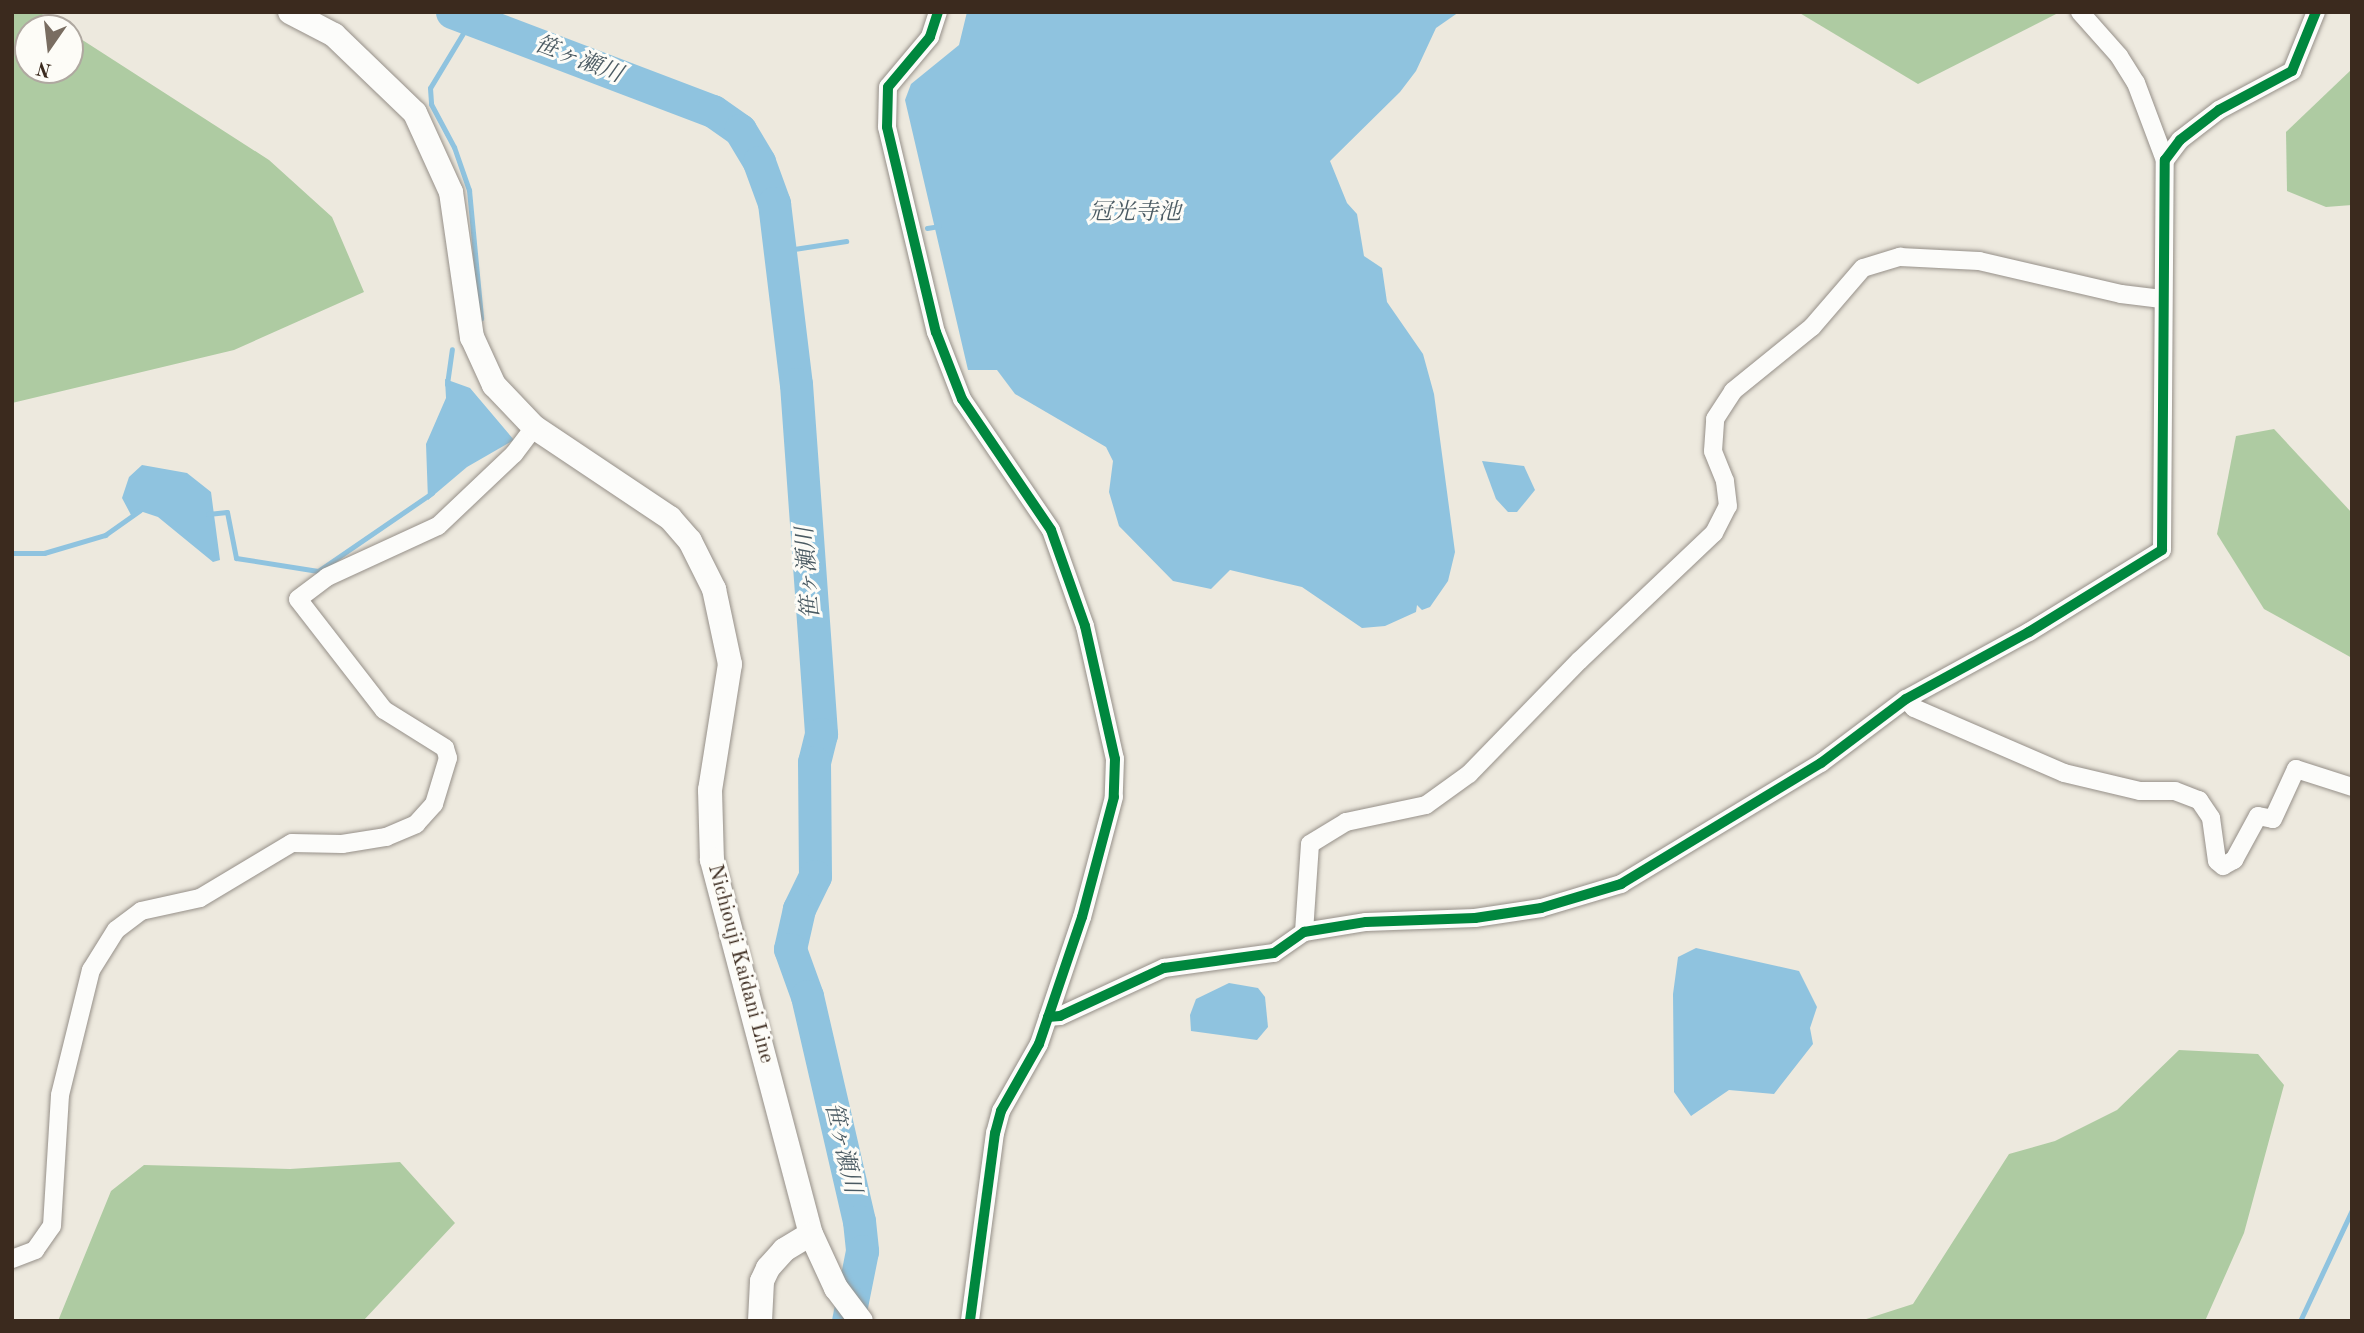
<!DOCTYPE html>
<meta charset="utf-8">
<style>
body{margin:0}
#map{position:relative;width:2364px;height:1333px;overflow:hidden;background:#ede9de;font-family:"Old Standard TT","Noto Serif JP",serif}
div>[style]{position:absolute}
.forest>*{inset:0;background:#aecba2}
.water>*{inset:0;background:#8fc3df}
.stream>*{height:5px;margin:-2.5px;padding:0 2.5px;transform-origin:2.5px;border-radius:2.5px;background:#8fc3df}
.river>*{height:33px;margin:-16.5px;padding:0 16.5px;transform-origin:16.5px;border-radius:16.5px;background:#8fc3df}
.roads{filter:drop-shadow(0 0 2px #969089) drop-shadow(0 0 2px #969089)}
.street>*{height:18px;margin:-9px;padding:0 9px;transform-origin:9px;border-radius:9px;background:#fcfcfa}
.secondary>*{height:24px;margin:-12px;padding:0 12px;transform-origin:12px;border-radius:12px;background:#fcfcfa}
.cycleway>*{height:10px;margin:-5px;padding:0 5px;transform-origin:5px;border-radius:5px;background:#00873e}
span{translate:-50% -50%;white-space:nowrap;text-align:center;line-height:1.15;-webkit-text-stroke:6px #fdfcf7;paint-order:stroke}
.street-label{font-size:21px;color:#3b2a1e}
.water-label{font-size:23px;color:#4a5a62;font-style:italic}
.frame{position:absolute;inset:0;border:14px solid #3b2a1e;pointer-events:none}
.north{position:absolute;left:14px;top:14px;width:70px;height:70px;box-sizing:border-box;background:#fdfcf7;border:2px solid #afa8a0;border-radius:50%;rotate:194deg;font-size:19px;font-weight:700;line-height:28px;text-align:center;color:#3b2a1e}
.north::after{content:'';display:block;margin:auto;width:24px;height:32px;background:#796d61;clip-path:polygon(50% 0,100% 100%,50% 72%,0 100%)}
</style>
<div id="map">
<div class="forest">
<i style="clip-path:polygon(12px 12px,39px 12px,63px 28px,28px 28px,28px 70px,70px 70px,70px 32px,269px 160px,332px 217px,364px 292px,234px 350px,12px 403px)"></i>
<i style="clip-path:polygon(1798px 12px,2060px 12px,1918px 84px)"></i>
<i style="clip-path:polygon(2352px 69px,2352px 205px,2326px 207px,2287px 191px,2286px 132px)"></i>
<i style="clip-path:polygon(2274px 429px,2352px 513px,2352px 658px,2264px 609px,2217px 534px,2236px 436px)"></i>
<i style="clip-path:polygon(2179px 1050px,2258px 1054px,2284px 1085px,2244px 1233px,2205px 1321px,1860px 1321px,1913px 1304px,2009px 1154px,2055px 1141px,2117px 1110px)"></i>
<i style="clip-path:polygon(400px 1162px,455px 1223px,363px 1321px,58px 1321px,111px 1191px,144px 1165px,290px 1169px)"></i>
</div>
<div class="water">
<i style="clip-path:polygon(967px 12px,1459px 12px,1436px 28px,1416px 71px,1400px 92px,1330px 161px,1347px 203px,1357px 214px,1364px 256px,1382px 268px,1387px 302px,1423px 354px,1434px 394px,1455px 552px,1448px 581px,1430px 607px,1422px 610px,1417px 605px,1416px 612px,1385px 626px,1362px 628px,1302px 587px,1230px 570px,1211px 589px,1173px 581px,1119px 526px,1109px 492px,1113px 461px,1106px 447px,1015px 394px,997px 370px,968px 370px,905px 100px,911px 84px,959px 45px)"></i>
<i style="clip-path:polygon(445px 379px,470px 388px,514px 440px,467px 467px,428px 500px,426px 444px,446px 398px)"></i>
<i style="clip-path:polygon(1482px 461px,1524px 466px,1535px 490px,1517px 512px,1508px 512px,1496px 499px)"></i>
<i style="clip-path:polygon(142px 465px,187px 473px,211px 492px,220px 560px,213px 562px,158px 517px,143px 512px,131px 515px,122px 498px,129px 477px)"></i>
<i style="clip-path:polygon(1696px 948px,1799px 971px,1817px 1007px,1810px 1028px,1813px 1044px,1774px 1094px,1729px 1090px,1691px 1116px,1674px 1092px,1673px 994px,1678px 957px)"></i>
<i style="clip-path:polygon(1229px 983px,1258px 988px,1265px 997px,1268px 1027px,1257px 1040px,1191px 1031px,1190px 1015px,1196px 999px)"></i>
</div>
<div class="stream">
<i style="left:471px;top:20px;width:79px;rotate:121.1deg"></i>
<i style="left:430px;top:88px;width:16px;rotate:86deg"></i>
<i style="left:431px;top:104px;width:49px;rotate:61.9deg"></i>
<i style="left:454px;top:147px;width:46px;rotate:70.8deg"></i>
<i style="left:469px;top:190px;width:129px;rotate:84.6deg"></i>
<i style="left:927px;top:228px;width:12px;rotate:-9deg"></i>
<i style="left:781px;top:251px;width:66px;rotate:-8.7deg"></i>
<i style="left:447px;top:384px;width:35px;rotate:-82deg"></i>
<i style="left:208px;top:514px;width:19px;rotate:-6deg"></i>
<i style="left:227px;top:512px;width:47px;rotate:78.9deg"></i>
<i style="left:236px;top:558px;width:83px;rotate:9deg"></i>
<i style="left:318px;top:571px;width:138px;rotate:-34.4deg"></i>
<i style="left:12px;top:553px;width:32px"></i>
<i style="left:44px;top:553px;width:64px;rotate:-16.4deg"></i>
<i style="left:105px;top:535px;width:42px;rotate:-35.2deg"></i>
<i style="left:2300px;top:1321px;width:123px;rotate:-64.9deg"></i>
</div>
<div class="river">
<i style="left:452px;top:12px;width:279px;rotate:20.8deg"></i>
<i style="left:713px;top:111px;width:33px;rotate:35deg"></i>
<i style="left:740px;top:130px;width:37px;rotate:59deg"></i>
<i style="left:759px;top:162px;width:44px;rotate:69.9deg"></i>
<i style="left:774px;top:203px;width:182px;rotate:83.1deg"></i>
<i style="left:796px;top:384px;width:351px;rotate:85.9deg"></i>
<i style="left:821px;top:734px;width:29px;rotate:104deg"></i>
<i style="left:814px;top:762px;width:114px;rotate:89.5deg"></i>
<i style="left:815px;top:876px;width:37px;rotate:116deg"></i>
<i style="left:799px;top:909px;width:41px;rotate:102.7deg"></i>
<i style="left:790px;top:949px;width:50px;rotate:70.1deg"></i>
<i style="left:807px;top:996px;width:231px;rotate:77deg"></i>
<i style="left:859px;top:1221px;width:30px;rotate:84deg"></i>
<i style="left:862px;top:1251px;width:71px;rotate:101.3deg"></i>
</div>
<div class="roads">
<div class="street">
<i style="left:938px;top:12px;width:26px;rotate:108deg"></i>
<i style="left:930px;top:37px;width:65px;rotate:130deg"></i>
<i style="left:888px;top:87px;width:40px;rotate:91.4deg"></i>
<i style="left:887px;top:127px;width:211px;rotate:76.6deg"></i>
<i style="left:936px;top:332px;width:72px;rotate:68.8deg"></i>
<i style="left:962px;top:399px;width:158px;rotate:55.8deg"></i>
<i style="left:1051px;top:530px;width:102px;rotate:70.5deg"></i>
<i style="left:1085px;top:626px;width:136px;rotate:77.3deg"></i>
<i style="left:1115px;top:759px;width:38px;rotate:92deg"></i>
<i style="left:1114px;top:797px;width:124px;rotate:104.9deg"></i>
<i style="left:1082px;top:917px;width:134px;rotate:108.7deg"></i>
<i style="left:1039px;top:1044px;width:77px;rotate:119.6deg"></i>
<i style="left:1001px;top:1111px;width:23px;rotate:105deg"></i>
<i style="left:995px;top:1133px;width:190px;rotate:97.6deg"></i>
<i style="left:2080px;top:12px;width:59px;rotate:48.4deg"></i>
<i style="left:2119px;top:56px;width:32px;rotate:58deg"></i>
<i style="left:2136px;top:83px;width:82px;rotate:69.4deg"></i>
<i style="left:1906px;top:699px;width:12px;rotate:48deg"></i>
<i style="left:1914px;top:708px;width:163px;rotate:23.4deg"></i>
<i style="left:2064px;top:773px;width:78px;rotate:13.3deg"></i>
<i style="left:2140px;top:791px;width:35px"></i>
<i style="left:2175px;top:791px;width:26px;rotate:21deg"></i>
<i style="left:2199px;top:800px;width:22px;rotate:56deg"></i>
<i style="left:2211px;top:818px;width:43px;rotate:82.1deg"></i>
<i style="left:2217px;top:861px;width:8px;rotate:40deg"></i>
<i style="left:2223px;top:866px;width:13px;rotate:-29deg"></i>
<i style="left:2234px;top:860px;width:50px;rotate:-61.4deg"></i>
<i style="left:2258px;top:816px;width:15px;rotate:11deg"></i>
<i style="left:2273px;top:819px;width:55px;rotate:-65.3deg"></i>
<i style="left:2296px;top:769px;width:59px;rotate:17.8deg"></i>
<i style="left:1304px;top:932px;width:88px;rotate:-86.1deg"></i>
<i style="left:1310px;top:844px;width:42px;rotate:-31.4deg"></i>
<i style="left:1346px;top:822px;width:82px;rotate:-12deg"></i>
<i style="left:1426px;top:805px;width:53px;rotate:-35.8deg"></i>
<i style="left:1469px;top:774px;width:158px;rotate:-45.8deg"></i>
<i style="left:1579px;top:661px;width:186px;rotate:-43.5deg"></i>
<i style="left:1714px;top:533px;width:30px;rotate:-63deg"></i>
<i style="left:1728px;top:506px;width:25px;rotate:-97deg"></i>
<i style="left:1725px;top:481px;width:32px;rotate:-112deg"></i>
<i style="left:1713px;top:451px;width:32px;rotate:-86deg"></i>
<i style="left:1715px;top:419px;width:33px;rotate:-57deg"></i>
<i style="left:1733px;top:391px;width:102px;rotate:-39deg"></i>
<i style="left:1812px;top:327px;width:78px;rotate:-49.2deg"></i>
<i style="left:1863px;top:268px;width:39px;rotate:-17deg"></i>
<i style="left:1900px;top:257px;width:79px;rotate:2.9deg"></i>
<i style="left:1979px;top:261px;width:146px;rotate:13.1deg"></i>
<i style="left:2121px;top:294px;width:41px;rotate:7deg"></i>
<i style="left:1048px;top:1017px;width:12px;rotate:-5deg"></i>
<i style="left:1060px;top:1016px;width:115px;rotate:-24.8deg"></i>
<i style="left:1164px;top:968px;width:111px;rotate:-7.8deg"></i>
<i style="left:1274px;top:953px;width:37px;rotate:-35deg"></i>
<i style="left:1304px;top:932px;width:63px;rotate:-9.2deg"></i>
<i style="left:1366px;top:922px;width:109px;rotate:-2.1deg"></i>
<i style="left:1475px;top:918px;width:67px;rotate:-8.6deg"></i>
<i style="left:1541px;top:908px;width:84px;rotate:-16.7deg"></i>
<i style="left:1621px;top:884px;width:234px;rotate:-31.2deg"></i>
<i style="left:1821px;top:763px;width:106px;rotate:-37deg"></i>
<i style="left:1906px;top:699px;width:140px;rotate:-28.6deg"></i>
<i style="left:2029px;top:632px;width:156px;rotate:-31.7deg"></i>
<i style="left:2162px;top:550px;width:390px;rotate:-89.6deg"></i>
<i style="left:2165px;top:160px;width:25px;rotate:-53deg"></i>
<i style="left:2180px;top:140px;width:49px;rotate:-37.6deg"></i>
<i style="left:2219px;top:110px;width:83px;rotate:-28.1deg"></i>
<i style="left:2292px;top:71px;width:64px;rotate:-67.9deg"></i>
<i style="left:12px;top:1259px;width:25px;rotate:-21deg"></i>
<i style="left:35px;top:1250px;width:29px;rotate:-55deg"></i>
<i style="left:52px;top:1226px;width:131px;rotate:-86.5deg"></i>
<i style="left:60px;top:1095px;width:129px;rotate:-76.1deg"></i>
<i style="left:91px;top:970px;width:47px;rotate:-58deg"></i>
<i style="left:116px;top:930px;width:31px;rotate:-37deg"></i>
<i style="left:141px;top:911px;width:60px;rotate:-12.4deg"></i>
<i style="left:200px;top:898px;width:107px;rotate:-30.9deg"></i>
<i style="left:292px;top:843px;width:50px;rotate:1.1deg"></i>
<i style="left:342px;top:844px;width:45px;rotate:-9deg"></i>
<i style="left:386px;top:837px;width:33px;rotate:-23deg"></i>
<i style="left:416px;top:824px;width:27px;rotate:-48deg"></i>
<i style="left:434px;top:804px;width:48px;rotate:-73.1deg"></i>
<i style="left:448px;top:758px;width:10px;rotate:-107deg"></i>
<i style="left:445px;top:748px;width:72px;rotate:-148.1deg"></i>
<i style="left:384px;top:710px;width:140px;rotate:-127.8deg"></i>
<i style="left:298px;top:599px;width:36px;rotate:-37deg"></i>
<i style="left:327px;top:577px;width:122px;rotate:-24.7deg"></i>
<i style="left:438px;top:526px;width:105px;rotate:-43.5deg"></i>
<i style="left:514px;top:454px;width:34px;rotate:-53deg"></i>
</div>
<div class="secondary">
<i style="left:290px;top:12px;width:50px;rotate:27.6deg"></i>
<i style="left:334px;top:35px;width:112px;rotate:43.9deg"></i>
<i style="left:415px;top:113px;width:87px;rotate:65.5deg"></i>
<i style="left:451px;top:192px;width:147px;rotate:81.8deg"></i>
<i style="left:472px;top:337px;width:53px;rotate:65.4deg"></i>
<i style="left:494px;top:385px;width:58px;rotate:46.4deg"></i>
<i style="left:534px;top:427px;width:164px;rotate:33.8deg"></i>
<i style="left:670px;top:518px;width:30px;rotate:49deg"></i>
<i style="left:690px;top:541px;width:54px;rotate:63.4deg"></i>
<i style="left:714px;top:589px;width:77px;rotate:78deg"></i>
<i style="left:730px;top:664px;width:128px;rotate:99deg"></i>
<i style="left:710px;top:790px;width:70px;rotate:88.4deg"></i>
<i style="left:712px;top:860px;width:387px;rotate:75.2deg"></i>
<i style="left:811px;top:1234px;width:60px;rotate:65.2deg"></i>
<i style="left:836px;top:1288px;width:41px;rotate:52.9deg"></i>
<i style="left:760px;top:1321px;width:40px;rotate:-87.1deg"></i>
<i style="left:762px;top:1281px;width:14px;rotate:-65deg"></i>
<i style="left:768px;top:1268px;width:24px;rotate:-48deg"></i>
<i style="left:784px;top:1250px;width:31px;rotate:-31deg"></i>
</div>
</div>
<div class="cycleway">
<i style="left:938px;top:12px;width:26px;rotate:108deg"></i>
<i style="left:930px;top:37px;width:65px;rotate:130deg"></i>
<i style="left:888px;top:87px;width:40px;rotate:91.4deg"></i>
<i style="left:887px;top:127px;width:211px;rotate:76.6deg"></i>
<i style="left:936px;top:332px;width:72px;rotate:68.8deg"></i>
<i style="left:962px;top:399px;width:158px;rotate:55.8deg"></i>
<i style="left:1051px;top:530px;width:102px;rotate:70.5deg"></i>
<i style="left:1085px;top:626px;width:136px;rotate:77.3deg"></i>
<i style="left:1115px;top:759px;width:38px;rotate:92deg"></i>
<i style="left:1114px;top:797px;width:124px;rotate:104.9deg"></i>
<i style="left:1082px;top:917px;width:134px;rotate:108.7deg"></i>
<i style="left:1039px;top:1044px;width:77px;rotate:119.6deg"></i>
<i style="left:1001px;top:1111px;width:23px;rotate:105deg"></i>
<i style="left:995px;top:1133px;width:190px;rotate:97.6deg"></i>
<i style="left:1048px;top:1017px;width:12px;rotate:-5deg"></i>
<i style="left:1060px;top:1016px;width:115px;rotate:-24.8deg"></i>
<i style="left:1164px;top:968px;width:111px;rotate:-7.8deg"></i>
<i style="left:1274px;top:953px;width:37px;rotate:-35deg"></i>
<i style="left:1304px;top:932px;width:63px;rotate:-9.2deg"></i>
<i style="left:1366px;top:922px;width:109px;rotate:-2.1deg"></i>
<i style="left:1475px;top:918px;width:67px;rotate:-8.6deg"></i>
<i style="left:1541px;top:908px;width:84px;rotate:-16.7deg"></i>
<i style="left:1621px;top:884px;width:234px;rotate:-31.2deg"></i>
<i style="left:1821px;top:763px;width:106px;rotate:-37deg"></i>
<i style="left:1906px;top:699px;width:140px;rotate:-28.6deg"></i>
<i style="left:2029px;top:632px;width:156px;rotate:-31.7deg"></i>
<i style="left:2162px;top:550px;width:390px;rotate:-89.6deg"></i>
<i style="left:2165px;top:160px;width:25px;rotate:-53deg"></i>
<i style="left:2180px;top:140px;width:49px;rotate:-37.6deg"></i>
<i style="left:2219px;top:110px;width:83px;rotate:-28.1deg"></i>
<i style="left:2292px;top:71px;width:64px;rotate:-67.9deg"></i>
</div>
<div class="street-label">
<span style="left:740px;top:964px;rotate:75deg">Nichiouji Kaidani Line</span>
</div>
<div class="water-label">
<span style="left:578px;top:60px;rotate:21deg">笹ヶ瀬川</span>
<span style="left:1135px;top:213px">冠光寺池</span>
<span style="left:809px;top:573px;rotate:-94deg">笹ヶ瀬川</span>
<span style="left:842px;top:1148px;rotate:77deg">笹ヶ瀬川</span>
</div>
<div class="frame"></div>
<div class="north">N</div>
</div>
